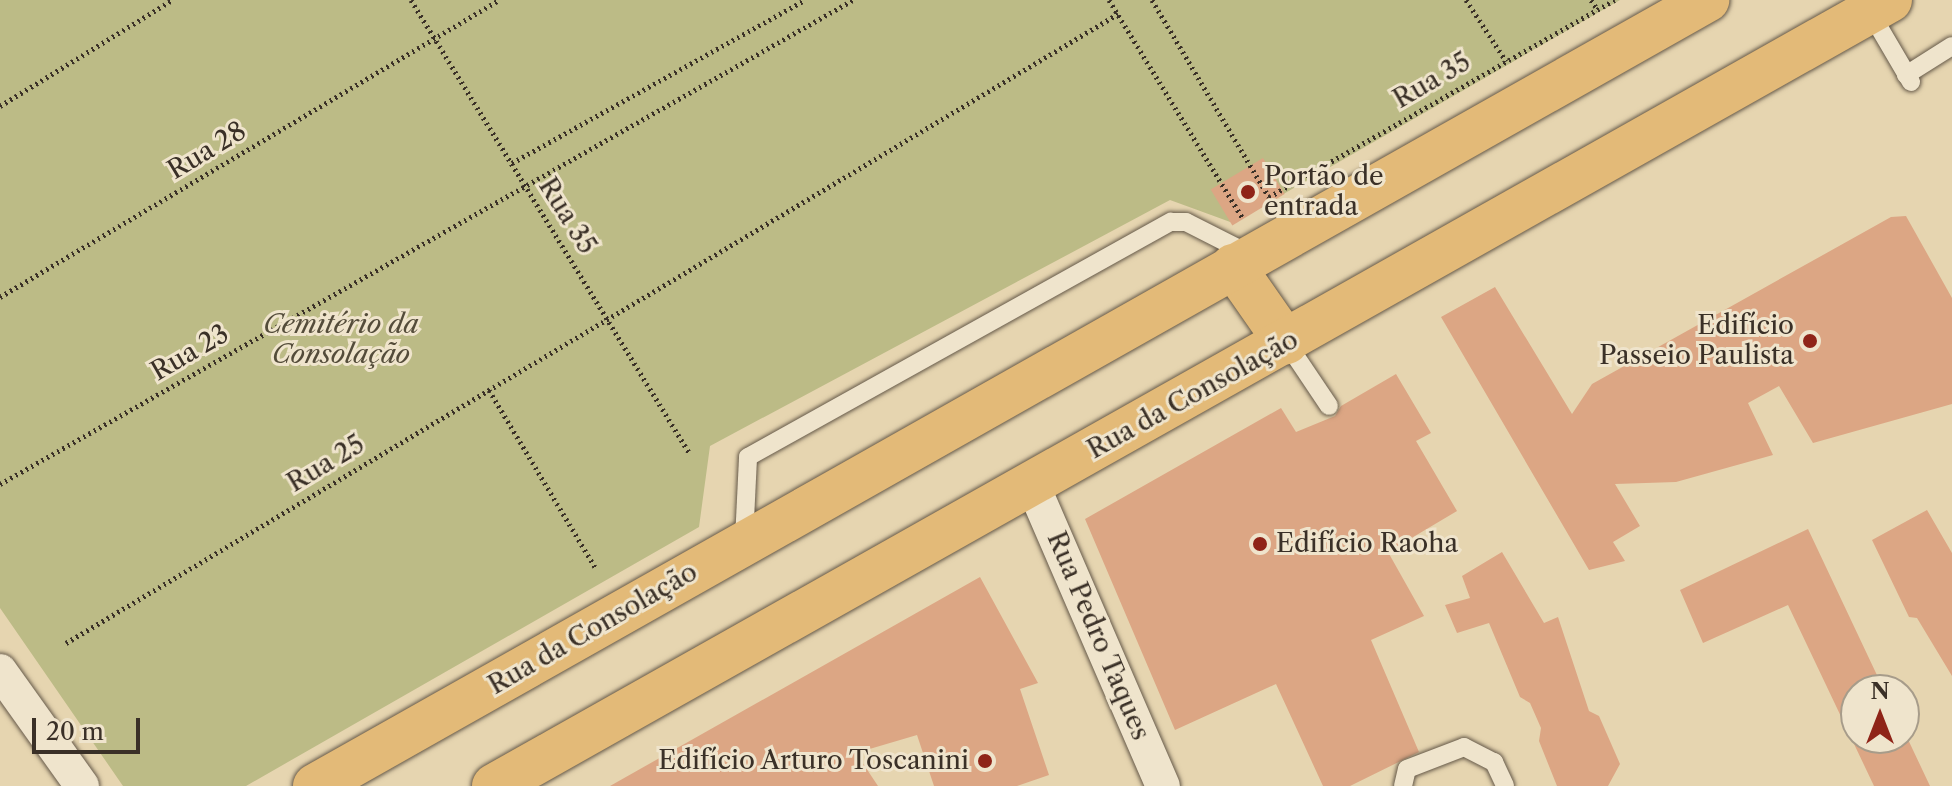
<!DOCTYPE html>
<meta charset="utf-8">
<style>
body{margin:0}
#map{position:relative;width:1952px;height:786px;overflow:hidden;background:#e6d5b0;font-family:"Libre Caslon Text",serif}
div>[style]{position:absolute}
.green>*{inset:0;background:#bcbb86}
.building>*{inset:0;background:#dca684;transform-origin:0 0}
.path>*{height:5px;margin-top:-2.5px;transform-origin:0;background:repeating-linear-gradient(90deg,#3a3027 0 2px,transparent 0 6px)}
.roads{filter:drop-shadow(0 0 2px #655949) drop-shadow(0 0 2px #655949)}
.lane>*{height:18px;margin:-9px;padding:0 9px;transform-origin:9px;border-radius:9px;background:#efe4cc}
.street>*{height:34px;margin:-17px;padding:0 17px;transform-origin:17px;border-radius:17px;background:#efe4cc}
.primary>*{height:44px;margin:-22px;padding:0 22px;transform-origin:22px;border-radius:22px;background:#e3ba78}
.dots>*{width:22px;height:22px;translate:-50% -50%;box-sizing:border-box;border:4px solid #efe4cc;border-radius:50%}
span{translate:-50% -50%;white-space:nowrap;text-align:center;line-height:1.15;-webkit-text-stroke:6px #efe4cc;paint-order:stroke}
.street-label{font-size:26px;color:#3a3027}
.poi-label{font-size:26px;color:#3a3027}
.left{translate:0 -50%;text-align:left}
.right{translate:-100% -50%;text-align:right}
.park-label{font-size:26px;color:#544c3a;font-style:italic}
.north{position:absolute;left:1840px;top:674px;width:80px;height:80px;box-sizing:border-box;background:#efe4cc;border:2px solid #a79c8a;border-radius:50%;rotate:0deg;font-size:22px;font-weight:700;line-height:32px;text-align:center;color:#3a3027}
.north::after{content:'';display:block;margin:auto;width:28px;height:36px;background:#8f2418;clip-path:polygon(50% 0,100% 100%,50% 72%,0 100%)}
.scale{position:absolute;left:32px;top:718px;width:108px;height:36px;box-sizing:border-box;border:4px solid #3a3027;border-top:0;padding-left:10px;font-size:24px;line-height:28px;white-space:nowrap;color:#3a3027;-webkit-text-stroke:6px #efe4cc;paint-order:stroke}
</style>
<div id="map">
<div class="green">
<i style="clip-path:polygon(0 0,1620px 0,1233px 223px,1170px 200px,710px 446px,699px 527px,246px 786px,123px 786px,0 608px)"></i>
</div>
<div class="building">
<i style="left:1263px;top:158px;width:42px;height:61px;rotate:59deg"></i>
<i style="clip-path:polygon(1906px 216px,1952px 298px,1952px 404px,1813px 443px,1779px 386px,1748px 403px,1773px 455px,1676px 482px,1615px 484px,1640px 526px,1613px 542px,1625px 561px,1589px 570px,1441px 317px,1495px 287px,1572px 414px,1592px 384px,1891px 217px)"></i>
<i style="clip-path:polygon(1396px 374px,1431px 433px,1416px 441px,1457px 511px,1388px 552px,1424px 616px,1371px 640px,1419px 752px,1350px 786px,1323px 786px,1276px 684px,1175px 730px,1085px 519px,1281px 408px,1296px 432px,1335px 416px,1341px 406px)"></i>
<i style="clip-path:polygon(1927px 510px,1952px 553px,1952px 676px,1917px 618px,1909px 617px,1872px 540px)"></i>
<i style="clip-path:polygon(1808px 529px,1884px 690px,1856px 690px,1856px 738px,1904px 738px,1904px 731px,1930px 786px,1874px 786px,1788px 605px,1703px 643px,1680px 590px)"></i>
<i style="clip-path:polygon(1502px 552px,1544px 623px,1558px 617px,1589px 711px,1599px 716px,1620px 764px,1608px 786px,1557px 786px,1539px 741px,1541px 728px,1530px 703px,1520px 697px,1489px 623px,1457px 633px,1445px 605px,1470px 598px,1462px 576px)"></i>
<i style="clip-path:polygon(980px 577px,1038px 683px,1020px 689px,1049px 775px,1017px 786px,934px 786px,917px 735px,856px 753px,878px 786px,610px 786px)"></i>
</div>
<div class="path">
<i style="left:411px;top:0;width:533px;rotate:58.43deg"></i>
<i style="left:1109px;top:0;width:255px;rotate:58.5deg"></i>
<i style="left:1152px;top:0;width:229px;rotate:59.3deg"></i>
<i style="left:1466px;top:0;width:73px;rotate:56.7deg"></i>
<i style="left:1591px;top:0;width:12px;rotate:55deg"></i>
<i style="left:0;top:106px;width:202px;rotate:-31.6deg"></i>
<i style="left:512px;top:163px;width:335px;rotate:-29.1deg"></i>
<i style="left:1269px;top:197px;width:398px;rotate:-29.7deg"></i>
<i style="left:0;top:297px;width:581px;rotate:-30.76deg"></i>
<i style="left:489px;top:390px;width:209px;rotate:59.1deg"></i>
<i style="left:0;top:484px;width:981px;rotate:-29.57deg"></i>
<i style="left:66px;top:643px;width:1226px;rotate:-30.88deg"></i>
</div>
<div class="roads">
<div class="lane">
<i style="left:1870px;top:12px;width:81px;rotate:59.6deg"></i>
<i style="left:1906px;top:75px;width:54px;rotate:-32.2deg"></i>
<i style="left:1286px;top:342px;width:77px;rotate:56.1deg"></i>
<i style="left:744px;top:540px;width:83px;rotate:-87.2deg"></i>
<i style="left:748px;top:457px;width:484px;rotate:-29.1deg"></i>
<i style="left:1171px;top:222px;width:15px"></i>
<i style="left:1186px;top:222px;width:71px;rotate:26.9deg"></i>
<i style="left:1403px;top:786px;width:17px;rotate:-77deg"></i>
<i style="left:1407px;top:769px;width:61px;rotate:-21.1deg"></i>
<i style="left:1464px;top:747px;width:34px;rotate:27deg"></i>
<i style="left:1494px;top:762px;width:26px;rotate:65deg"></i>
</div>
<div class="street">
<i style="left:1033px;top:486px;width:327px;rotate:66.6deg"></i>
<i style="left:0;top:671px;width:141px;rotate:54.5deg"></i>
</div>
<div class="primary">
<i style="left:1233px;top:266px;width:93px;rotate:55.1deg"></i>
<i style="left:315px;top:786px;width:1599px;rotate:-29.45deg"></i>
<i style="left:494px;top:786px;width:1602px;rotate:-29.38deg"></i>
</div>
</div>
<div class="dots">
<i style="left:1248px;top:192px;background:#8f2418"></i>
<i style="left:1810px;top:341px;background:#8f2418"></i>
<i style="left:1260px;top:544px;background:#8f2418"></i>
<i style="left:985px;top:761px;background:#8f2418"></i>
</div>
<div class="street-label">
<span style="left:1432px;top:81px;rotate:-30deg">Rua 35</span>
<span style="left:207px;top:151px;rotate:-31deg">Rua 28</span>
<span style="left:567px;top:216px;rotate:58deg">Rua 35</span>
<span style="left:190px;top:353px;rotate:-30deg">Rua 23</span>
<span style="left:1193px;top:395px;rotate:-29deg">Rua da Consolação</span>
<span style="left:326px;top:464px;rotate:-31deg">Rua 25</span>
<span style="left:593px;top:629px;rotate:-30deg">Rua da Consolação</span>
<span style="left:1098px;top:636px;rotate:67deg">Rua Pedro Taques</span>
</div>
<div class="poi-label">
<span class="left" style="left:1264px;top:192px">Portão de<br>entrada</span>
<span class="right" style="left:1794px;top:341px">Edifício<br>Passeio Paulista</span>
<span class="left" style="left:1276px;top:544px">Edifício Raoha</span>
<span class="right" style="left:969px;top:761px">Edifício Arturo Toscanini</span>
</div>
<div class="park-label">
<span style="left:341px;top:340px">Cemitério da<br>Consolação</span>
</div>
<div class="north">N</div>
<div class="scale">20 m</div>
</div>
